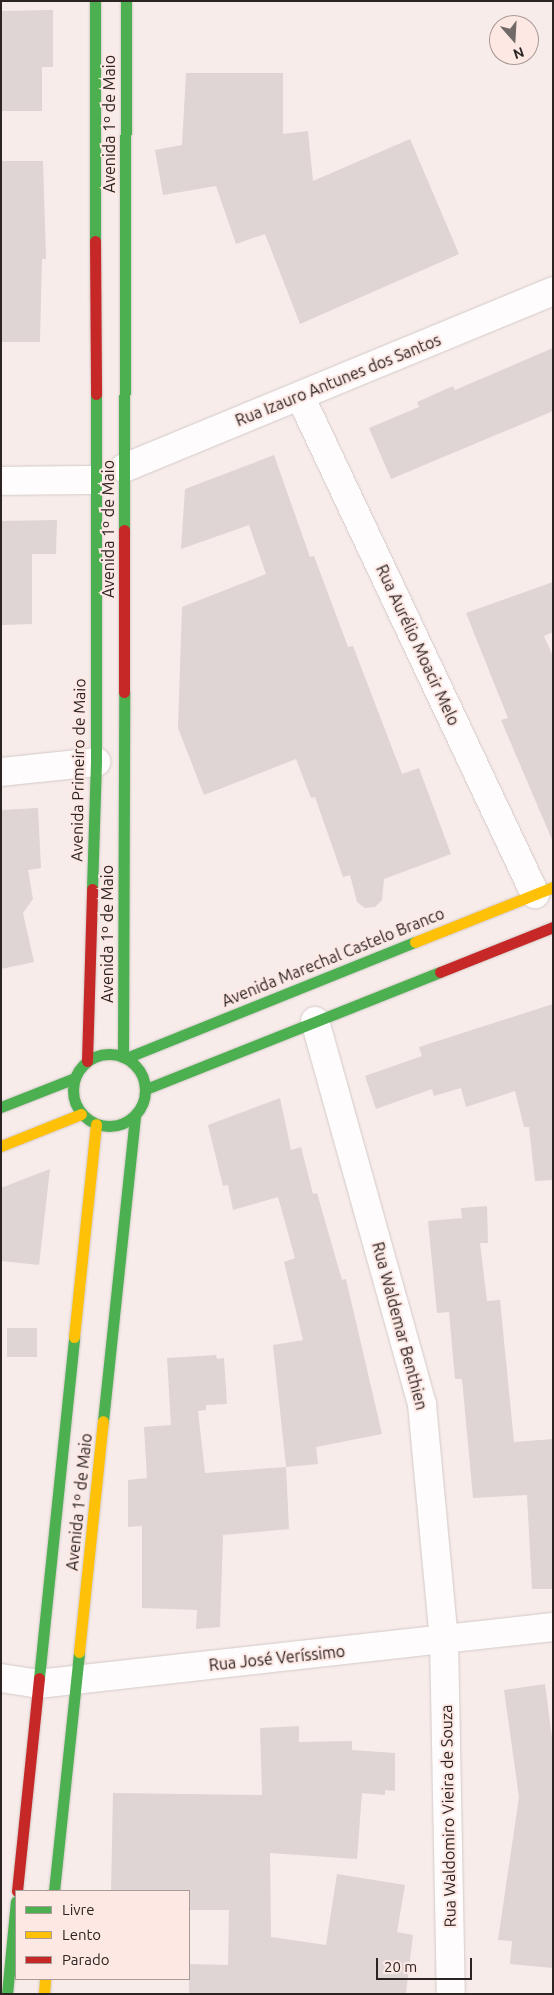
<!DOCTYPE html>
<meta charset="utf-8">
<style>
body{margin:0}
#map{position:relative;width:554px;height:1995px;overflow:hidden;background:#f7ecea;font-family:Ubuntu,sans-serif}
div>[style]{position:absolute}
.building>*{inset:0;background:#ded5d4;transform-origin:0 0}
.roads{filter:drop-shadow(0 0 1px #d3cac8) drop-shadow(0 0 1px #d3cac8)}
.street>*{height:28px;margin:-14px;padding:0 14px;transform-origin:14px;border-radius:14px;background:#fefcfc}
.fast>*{height:11px;margin:-5.5px;padding:0 5.5px;transform-origin:5.5px;border-radius:5.5px;background:#4caf50}
.fast>.ring{margin:-5.5px;padding:0;box-sizing:content-box;background:none;border:11px solid #4caf50;border-radius:50%}
.slow>*{height:11px;margin:-5.5px;padding:0 5.5px;transform-origin:5.5px;border-radius:5.5px;background:#ffc107}
.jam>*{height:11px;margin:-5.5px;padding:0 5.5px;transform-origin:5.5px;border-radius:5.5px;background:#c62828}
span{translate:-50% -50%;white-space:nowrap;text-align:center;line-height:1.15;-webkit-text-stroke:4px #fde8e4;paint-order:stroke}
.street-label{font-size:16px;color:#2b2422}
.frame{position:absolute;inset:0;border:2px solid #2b2422;pointer-events:none}
.legend{position:absolute;left:15px;top:1890px;width:175px;height:90px;box-sizing:border-box;background:#fde8e4;border:1px solid #a99a96;margin:0;padding:6px 9px;list-style:none;font-size:15px;color:#2b2422}
.legend li{display:flex;align-items:center;gap:10px;height:25px}
.legend b{width:25px;border:1px solid #a99a96}
.north{position:absolute;left:489px;top:15px;width:50px;height:50px;box-sizing:border-box;background:#fde8e4;border:1px solid #a99a96;border-radius:50%;rotate:161deg;font-size:14px;font-weight:700;line-height:20px;text-align:center;color:#2b2422}
.north::after{content:'';display:block;margin:auto;width:18px;height:22px;background:#726a68;clip-path:polygon(50% 0,100% 100%,50% 72%,0 100%)}
.scale{position:absolute;left:376px;top:1958px;width:96px;height:22px;box-sizing:border-box;border:2px solid #2b2422;border-top:0;padding-left:6px;font-size:15px;line-height:18px;white-space:nowrap;color:#2b2422;-webkit-text-stroke:4px #fde8e4;paint-order:stroke}
</style>
<div id="map">
<div class="building">
<i style="clip-path:polygon(53px 10px,53px 67px,42px 67px,42px 111px,1px 111px,1px 11px)"></i>
<i style="clip-path:polygon(186px 73px,283px 73px,283px 134px,308px 131px,313px 181px,410px 139px,459px 254px,300px 324px,265px 234px,236px 244px,216px 186px,163px 195px,155px 150px,182px 145px)"></i>
<i style="clip-path:polygon(1px 161px,43px 161px,46px 259px,42px 259px,40px 342px,1px 342px)"></i>
<i style="clip-path:polygon(553px 348px,553px 411px,391px 479px,369px 428px,419px 407px,417px 402px,453px 386px,455px 390px)"></i>
<i style="clip-path:polygon(274px 455px,310px 557px,314px 556px,348px 647px,353px 646px,402px 774px,419px 768px,451px 854px,384px 879px,382px 900px,375px 907px,365px 908px,357px 902px,350px 875px,343px 877px,315px 797px,311px 798px,296px 759px,204px 795px,178px 728px,182px 607px,266px 574px,249px 525px,181px 549px,185px 489px)"></i>
<i style="clip-path:polygon(57px 520px,56px 554px,32px 554px,32px 624px,1px 625px,1px 521px)"></i>
<i style="clip-path:polygon(553px 582px,553px 632px,544px 636px,553px 656px,553px 842px,501px 720px,508px 718px,466px 613px)"></i>
<i style="clip-path:polygon(38px 808px,41px 868px,28px 870px,33px 899px,23px 913px,34px 962px,1px 969px,1px 810px)"></i>
<i style="clip-path:polygon(553px 1004px,553px 1180px,535px 1181px,529px 1127px,524px 1127px,515px 1091px,466px 1107px,461px 1088px,434px 1096px,432px 1089px,376px 1109px,365px 1076px,422px 1056px,419px 1047px)"></i>
<i style="clip-path:polygon(280px 1098px,291px 1150px,301px 1147px,313px 1194px,317px 1193px,342px 1280px,346px 1279px,382px 1434px,316px 1447px,318px 1464px,286px 1467px,273px 1345px,303px 1340px,284px 1262px,295px 1258px,278px 1197px,233px 1210px,228px 1185px,223px 1186px,208px 1125px)"></i>
<i style="clip-path:polygon(50px 1169px,39px 1265px,1px 1261px,1px 1188px)"></i>
<i style="clip-path:polygon(487px 1206px,488px 1243px,480px 1243px,487px 1301px,500px 1300px,514px 1442px,553px 1439px,553px 1589px,532px 1589px,527px 1495px,473px 1498px,462px 1379px,455px 1379px,449px 1312px,437px 1313px,428px 1221px,462px 1218px,461px 1208px)"></i>
<i style="left:7px;top:1328px;width:30px;height:29px"></i>
<i style="clip-path:polygon(216px 1355px,217px 1359px,224px 1358px,227px 1404px,206px 1405px,206px 1410px,198px 1411px,205px 1473px,286px 1467px,289px 1529px,223px 1535px,220px 1627px,196px 1629px,197px 1610px,142px 1608px,142px 1526px,128px 1527px,128px 1480px,147px 1478px,144px 1427px,171px 1425px,167px 1358px)"></i>
<i style="clip-path:polygon(545px 1684px,553px 1745px,553px 1968px,510px 1964px,512px 1941px,498px 1940px,519px 1797px,504px 1690px)"></i>
<i style="clip-path:polygon(299px 1726px,299px 1742px,352px 1741px,352px 1750px,395px 1753px,395px 1791px,385px 1790px,385px 1795px,362px 1793px,357px 1859px,270px 1853px,271px 1937px,326px 1945px,337px 1874px,405px 1885px,397px 1932px,413px 1935px,406px 1994px,189px 1994px,189px 1964px,228px 1965px,229px 1910px,189px 1910px,189px 1891px,111px 1891px,113px 1793px,262px 1795px,260px 1728px)"></i>
</div>
<div class="roads">
<div class="street">
<i style="left:300px;top:396px;width:551px;rotate:64.74deg"></i>
<i style="left:124px;top:468px;width:464px;rotate:-22.4deg"></i>
<i style="left:1px;top:481px;width:95px;rotate:-0.6deg"></i>
<i style="left:1px;top:772px;width:96px;rotate:-6deg"></i>
<i style="left:315px;top:1021px;width:398px;rotate:74.4deg"></i>
<i style="left:422px;top:1404px;width:236px;rotate:84.7deg"></i>
<i style="left:444px;top:1639px;width:355px;rotate:88.9deg"></i>
<i style="left:1px;top:1678px;width:37px;rotate:9deg"></i>
<i style="left:38px;top:1684px;width:518px;rotate:-6.32deg"></i>
</div>
<div class="fast">
<i style="left:95px;top:1px;width:240px;rotate:90deg"></i>
<i style="left:124px;top:530px;width:529px;rotate:-89.78deg"></i>
<i style="left:92px;top:889px;width:127px;rotate:-88.2deg"></i>
<i style="left:96px;top:762px;width:368px;rotate:-90deg"></i>
<i class="ring" style="left:73px;top:1054px;width:61px;height:61px"></i>
<i style="left:123px;top:1057px;width:365px;rotate:-89.8deg"></i>
<i style="left:126px;top:1058px;width:311px;rotate:-21.9deg"></i>
<i style="left:146px;top:1089px;width:316px;rotate:-21.7deg"></i>
<i style="left:1px;top:1107px;width:79px;rotate:-21.4deg"></i>
<i style="left:103px;top:1421px;width:307px;rotate:-84deg"></i>
<i style="left:39px;top:1678px;width:343px;rotate:-84.1deg"></i>
<i style="left:54px;top:1891px;width:240px;rotate:-84deg"></i>
<i style="left:7px;top:1994px;width:93px;rotate:-84.5deg"></i>
</div>
<div class="slow">
<i style="left:415px;top:942px;width:149px;rotate:-21.7deg"></i>
<i style="left:1px;top:1146px;width:86px;rotate:-21.8deg"></i>
<i style="left:74px;top:1337px;width:214px;rotate:-84.1deg"></i>
<i style="left:79px;top:1652px;width:232px;rotate:-84.1deg"></i>
<i style="left:44px;top:1994px;width:15px;rotate:-86deg"></i>
</div>
<div class="jam">
<i style="left:95px;top:241px;width:153px;rotate:89.6deg"></i>
<i style="left:124px;top:692px;width:162px;rotate:-90deg"></i>
<i style="left:440px;top:972px;width:122px;rotate:-21.7deg"></i>
<i style="left:87px;top:1061px;width:172px;rotate:-88.3deg"></i>
<i style="left:17px;top:1891px;width:214px;rotate:-84.1deg"></i>
</div>
</div>
<div class="street-label">
<span style="left:109px;top:124px;rotate:-90deg">Avenida 1º de Maio</span>
<span style="left:338px;top:380px;rotate:-22deg">Rua Izauro Antunes dos Santos</span>
<span style="left:108px;top:529px;rotate:-90deg">Avenida 1º de Maio</span>
<span style="left:418px;top:645px;rotate:65deg">Rua Aurélio Moacir Melo</span>
<span style="left:78px;top:770px;rotate:-89deg">Avenida Primeiro de Maio</span>
<span style="left:107px;top:934px;rotate:-90deg">Avenida 1º de Maio</span>
<span style="left:333px;top:957px;rotate:-22deg">Avenida Marechal Castelo Branco</span>
<span style="left:400px;top:1326px;rotate:75deg">Rua Waldemar Benthien</span>
<span style="left:79px;top:1502px;rotate:-84deg">Avenida 1º de Maio</span>
<span style="left:277px;top:1658px;rotate:-6deg">Rua José Veríssimo</span>
<span style="left:448px;top:1816px;rotate:-91deg">Rua Waldomiro Vieira de Souza</span>
</div>
<div class="frame"></div>
<ul class="legend">
<li><b style="height:6px;background:#4caf50"></b>Livre</li>
<li><b style="height:6px;background:#ffc107"></b>Lento</li>
<li><b style="height:6px;background:#c62828"></b>Parado</li>
</ul>
<div class="north">N</div>
<div class="scale">20 m</div>
</div>
